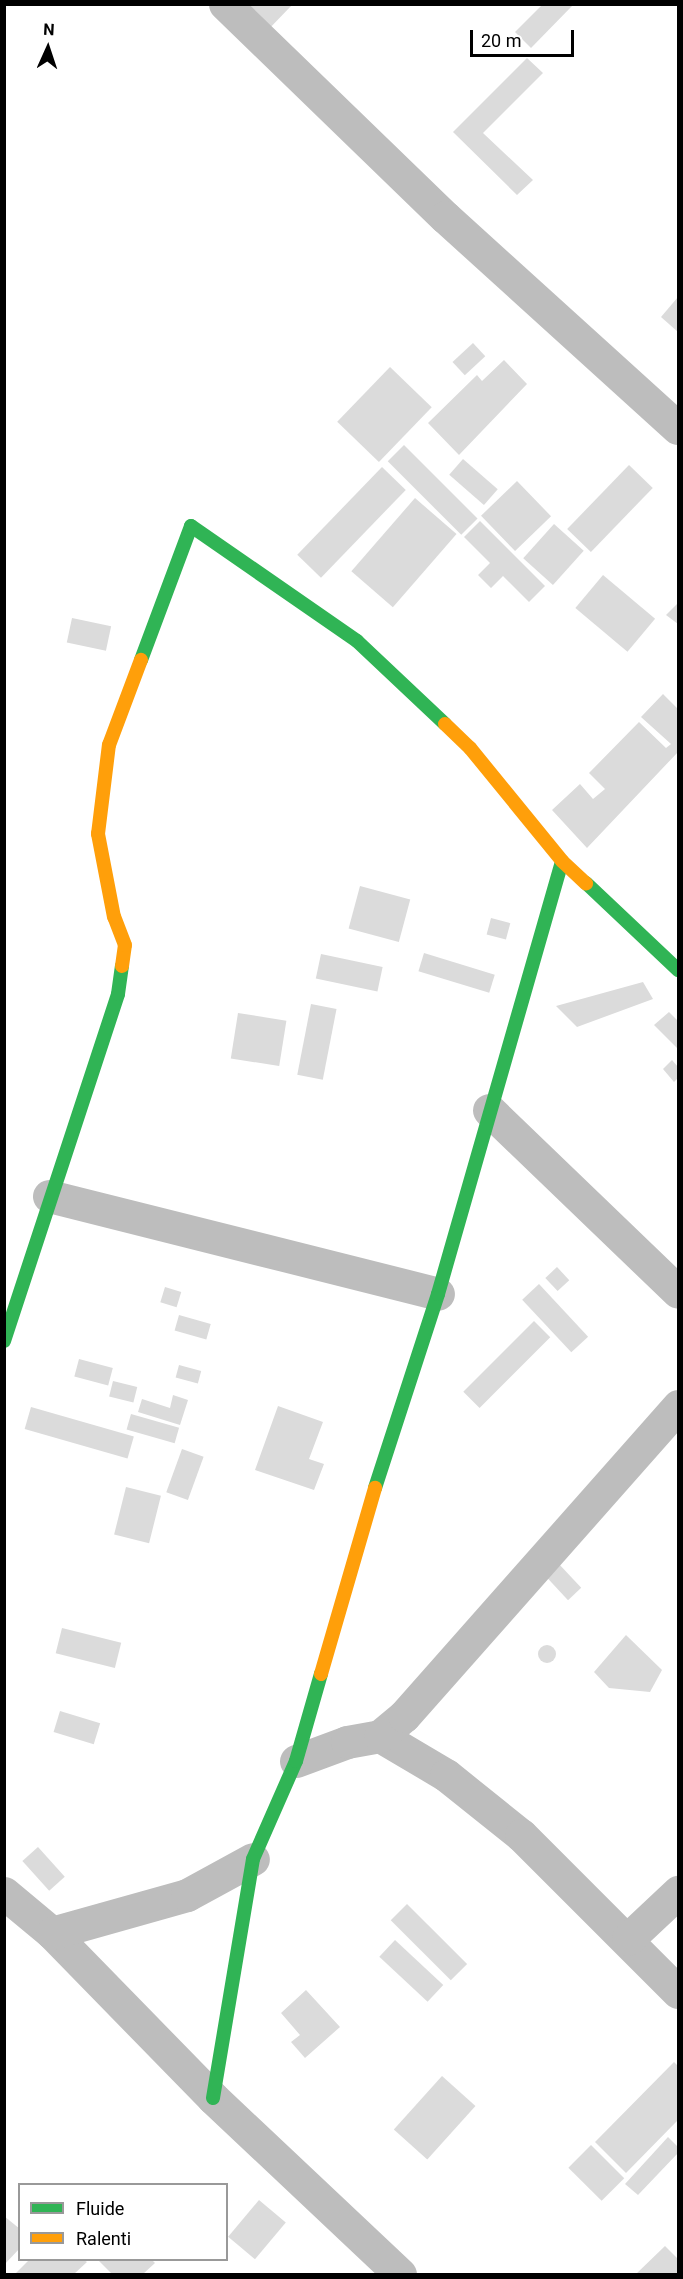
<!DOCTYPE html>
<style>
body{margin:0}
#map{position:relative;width:683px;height:2279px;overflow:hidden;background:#fff;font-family:Roboto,sans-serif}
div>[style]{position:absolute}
.building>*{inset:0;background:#dbdbdb;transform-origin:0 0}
.round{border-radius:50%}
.street>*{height:33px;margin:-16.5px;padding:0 16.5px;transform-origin:16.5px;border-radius:16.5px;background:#bdbdbd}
.fast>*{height:14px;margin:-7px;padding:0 7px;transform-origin:7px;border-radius:7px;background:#30b455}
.slow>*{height:14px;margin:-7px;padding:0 7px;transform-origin:7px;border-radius:7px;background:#ff9f0a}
span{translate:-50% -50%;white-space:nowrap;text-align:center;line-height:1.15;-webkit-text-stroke:6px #fff;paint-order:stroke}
.frame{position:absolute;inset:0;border:6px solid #000;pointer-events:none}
.legend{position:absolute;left:18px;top:2183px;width:210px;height:78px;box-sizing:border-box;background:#fff;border:2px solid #999;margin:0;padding:8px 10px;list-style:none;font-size:18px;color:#000}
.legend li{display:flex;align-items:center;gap:12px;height:30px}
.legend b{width:30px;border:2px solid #999}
.north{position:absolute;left:18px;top:18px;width:60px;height:60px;-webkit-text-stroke:4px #fff;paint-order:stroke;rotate:3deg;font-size:16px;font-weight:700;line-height:24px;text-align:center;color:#000}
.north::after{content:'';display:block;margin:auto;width:21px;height:27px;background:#000;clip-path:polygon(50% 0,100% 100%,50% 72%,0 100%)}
.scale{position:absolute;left:470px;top:30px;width:104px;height:27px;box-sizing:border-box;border:3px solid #000;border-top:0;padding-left:8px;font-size:18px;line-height:21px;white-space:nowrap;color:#000;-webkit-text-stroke:4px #fff;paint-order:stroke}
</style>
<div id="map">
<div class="building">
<i style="clip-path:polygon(236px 4px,293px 4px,265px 33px)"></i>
<i style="clip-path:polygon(543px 4px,574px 4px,531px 48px,515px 32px)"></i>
<i style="clip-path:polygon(527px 58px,543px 73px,483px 133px,533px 180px,517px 195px,453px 132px)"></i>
<i style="clip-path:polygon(678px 297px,678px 332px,661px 317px)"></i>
<i style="left:473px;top:343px;width:18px;height:28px;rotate:47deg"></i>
<i style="clip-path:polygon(504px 360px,527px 384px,459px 455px,428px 423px,477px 375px,482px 381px)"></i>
<i style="left:390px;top:367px;width:58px;height:76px;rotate:44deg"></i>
<i style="left:404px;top:445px;width:104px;height:23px;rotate:45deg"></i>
<i style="left:463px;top:459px;width:46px;height:21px;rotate:41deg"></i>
<i style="left:629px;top:465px;width:33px;height:89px;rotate:44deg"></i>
<i style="left:382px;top:467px;width:33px;height:122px;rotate:44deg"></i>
<i style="left:517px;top:481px;width:49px;height:50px;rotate:46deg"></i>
<i style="left:415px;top:498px;width:55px;height:97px;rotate:41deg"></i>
<i style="clip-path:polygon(480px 521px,545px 586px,529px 602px,503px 576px,491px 588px,478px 575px,490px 563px,464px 537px)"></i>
<i style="left:554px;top:524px;width:40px;height:46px;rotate:42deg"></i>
<i style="left:603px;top:575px;width:68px;height:43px;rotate:40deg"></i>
<i style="clip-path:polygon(678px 603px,678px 624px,666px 615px)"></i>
<i style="left:72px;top:618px;width:40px;height:25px;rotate:12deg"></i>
<i style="clip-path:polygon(663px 694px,678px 709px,678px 752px,587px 848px,552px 810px,580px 784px,593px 799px,605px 789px,589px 773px,639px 722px,666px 748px,671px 744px,641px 717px)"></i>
<i style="left:360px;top:886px;width:52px;height:44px;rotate:15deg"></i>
<i style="left:491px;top:918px;width:20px;height:17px;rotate:15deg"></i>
<i style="left:424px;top:953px;width:74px;height:19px;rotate:17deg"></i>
<i style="left:321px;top:954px;width:63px;height:25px;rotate:12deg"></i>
<i style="clip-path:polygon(643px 982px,653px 999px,577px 1027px,556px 1006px)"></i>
<i style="left:311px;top:1004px;width:26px;height:72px;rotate:11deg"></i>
<i style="clip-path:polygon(669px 1012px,678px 1021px,678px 1049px,654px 1025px)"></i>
<i style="left:238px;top:1013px;width:49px;height:46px;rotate:9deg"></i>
<i style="clip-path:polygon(672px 1060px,678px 1067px,678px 1078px,674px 1082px,663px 1069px)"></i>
<i style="left:557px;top:1267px;width:18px;height:16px;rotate:47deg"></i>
<i style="left:539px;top:1284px;width:72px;height:23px;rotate:47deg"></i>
<i style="left:165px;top:1287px;width:17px;height:16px;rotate:17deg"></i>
<i style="left:179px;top:1315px;width:33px;height:16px;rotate:16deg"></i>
<i style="left:534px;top:1321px;width:23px;height:100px;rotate:45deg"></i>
<i style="left:79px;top:1359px;width:35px;height:18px;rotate:15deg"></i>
<i style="left:179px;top:1365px;width:23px;height:13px;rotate:15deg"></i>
<i style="left:113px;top:1381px;width:25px;height:16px;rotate:14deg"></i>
<i style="clip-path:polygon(173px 1395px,188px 1400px,180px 1425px,138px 1412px,142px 1399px,170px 1408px)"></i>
<i style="clip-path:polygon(278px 1406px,323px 1422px,309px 1459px,324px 1464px,314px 1490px,255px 1470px)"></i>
<i style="left:31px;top:1407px;width:107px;height:23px;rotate:16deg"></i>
<i style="left:131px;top:1414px;width:50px;height:16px;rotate:16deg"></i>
<i style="left:182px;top:1449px;width:23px;height:46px;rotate:20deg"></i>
<i style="left:126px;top:1487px;width:36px;height:49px;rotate:14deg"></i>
<i style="left:558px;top:1563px;width:34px;height:18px;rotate:47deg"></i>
<i style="left:62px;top:1628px;width:61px;height:26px;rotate:14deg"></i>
<i style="clip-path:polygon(626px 1635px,662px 1670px,650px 1692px,609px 1688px,594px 1672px)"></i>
<i class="round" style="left:538px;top:1645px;width:18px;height:18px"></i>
<i style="left:60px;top:1711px;width:42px;height:22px;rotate:17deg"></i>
<i style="left:38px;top:1847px;width:40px;height:21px;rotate:48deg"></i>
<i style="left:407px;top:1904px;width:85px;height:23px;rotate:45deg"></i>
<i style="left:395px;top:1940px;width:66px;height:23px;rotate:43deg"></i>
<i style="clip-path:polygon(306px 1990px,340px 2027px,305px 2058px,291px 2042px,300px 2035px,281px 2013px)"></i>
<i style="clip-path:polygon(674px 2062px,678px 2066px,678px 2120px,626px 2173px,595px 2142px)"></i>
<i style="left:442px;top:2076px;width:45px;height:72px;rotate:42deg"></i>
<i style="clip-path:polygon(668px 2137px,678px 2147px,678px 2153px,638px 2195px,625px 2184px)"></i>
<i style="left:591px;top:2145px;width:47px;height:32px;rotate:45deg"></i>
<i style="left:259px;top:2200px;width:35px;height:48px;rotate:40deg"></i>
<i style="clip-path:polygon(4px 2216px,20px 2229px,20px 2248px,4px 2265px)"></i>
<i style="clip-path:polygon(665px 2246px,678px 2259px,678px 2274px,636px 2274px)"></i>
<i style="clip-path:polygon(29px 2260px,84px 2260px,87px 2262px,74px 2274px,15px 2274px)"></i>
<i style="clip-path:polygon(98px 2260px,152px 2260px,155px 2263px,143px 2274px,112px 2274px)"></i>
</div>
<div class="street">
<i style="left:225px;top:4px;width:306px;rotate:44.1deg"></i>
<i style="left:445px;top:217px;width:314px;rotate:42.2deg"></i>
<i style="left:489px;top:1110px;width:262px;rotate:43.9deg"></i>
<i style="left:49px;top:1196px;width:401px;rotate:14.1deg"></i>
<i style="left:380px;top:1736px;width:77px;rotate:30.6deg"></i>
<i style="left:446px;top:1775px;width:96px;rotate:38.7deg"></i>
<i style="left:521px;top:1835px;width:222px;rotate:45deg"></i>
<i style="left:296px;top:1761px;width:54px;rotate:-20.4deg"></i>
<i style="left:347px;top:1742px;width:34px;rotate:-10deg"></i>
<i style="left:380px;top:1736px;width:31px;rotate:-40deg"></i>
<i style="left:404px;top:1716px;width:414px;rotate:-48.5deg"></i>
<i style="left:4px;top:1893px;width:62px;rotate:39.8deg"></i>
<i style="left:52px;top:1933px;width:231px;rotate:45.7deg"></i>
<i style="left:213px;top:2098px;width:257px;rotate:43.3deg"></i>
<i style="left:52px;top:1933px;width:140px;rotate:-15.7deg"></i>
<i style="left:187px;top:1895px;width:75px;rotate:-28.6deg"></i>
<i style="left:628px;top:1939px;width:69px;rotate:-43.2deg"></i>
</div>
<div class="fast">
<i style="left:141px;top:660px;width:143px;rotate:-69.5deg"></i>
<i style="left:191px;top:526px;width:202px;rotate:34.7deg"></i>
<i style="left:357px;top:641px;width:121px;rotate:43.3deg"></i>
<i style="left:586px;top:883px;width:127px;rotate:43.4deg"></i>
<i style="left:4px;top:1341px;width:365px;rotate:-71.8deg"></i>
<i style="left:118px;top:994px;width:28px;rotate:-82deg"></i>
<i style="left:375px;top:1488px;width:204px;rotate:-72deg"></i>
<i style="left:438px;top:1294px;width:450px;rotate:-74deg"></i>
<i style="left:213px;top:2098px;width:242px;rotate:-80.5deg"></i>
<i style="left:253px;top:1859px;width:107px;rotate:-66.3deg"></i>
<i style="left:296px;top:1761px;width:91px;rotate:-74deg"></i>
</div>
<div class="slow">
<i style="left:445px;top:724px;width:35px;rotate:44deg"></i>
<i style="left:470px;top:748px;width:146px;rotate:50.8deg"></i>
<i style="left:562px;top:861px;width:33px;rotate:43deg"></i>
<i style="left:122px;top:966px;width:21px;rotate:-82deg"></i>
<i style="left:125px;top:945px;width:30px;rotate:-111deg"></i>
<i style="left:114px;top:917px;width:85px;rotate:-100.9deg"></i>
<i style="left:98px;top:834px;width:90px;rotate:-83deg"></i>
<i style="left:109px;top:745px;width:91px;rotate:-69.4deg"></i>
<i style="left:321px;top:1674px;width:194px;rotate:-73.8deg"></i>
</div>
<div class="frame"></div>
<ul class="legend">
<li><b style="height:8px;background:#30b455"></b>Fluide</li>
<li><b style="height:8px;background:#ff9f0a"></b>Ralenti</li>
</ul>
<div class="north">N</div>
<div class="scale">20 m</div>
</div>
